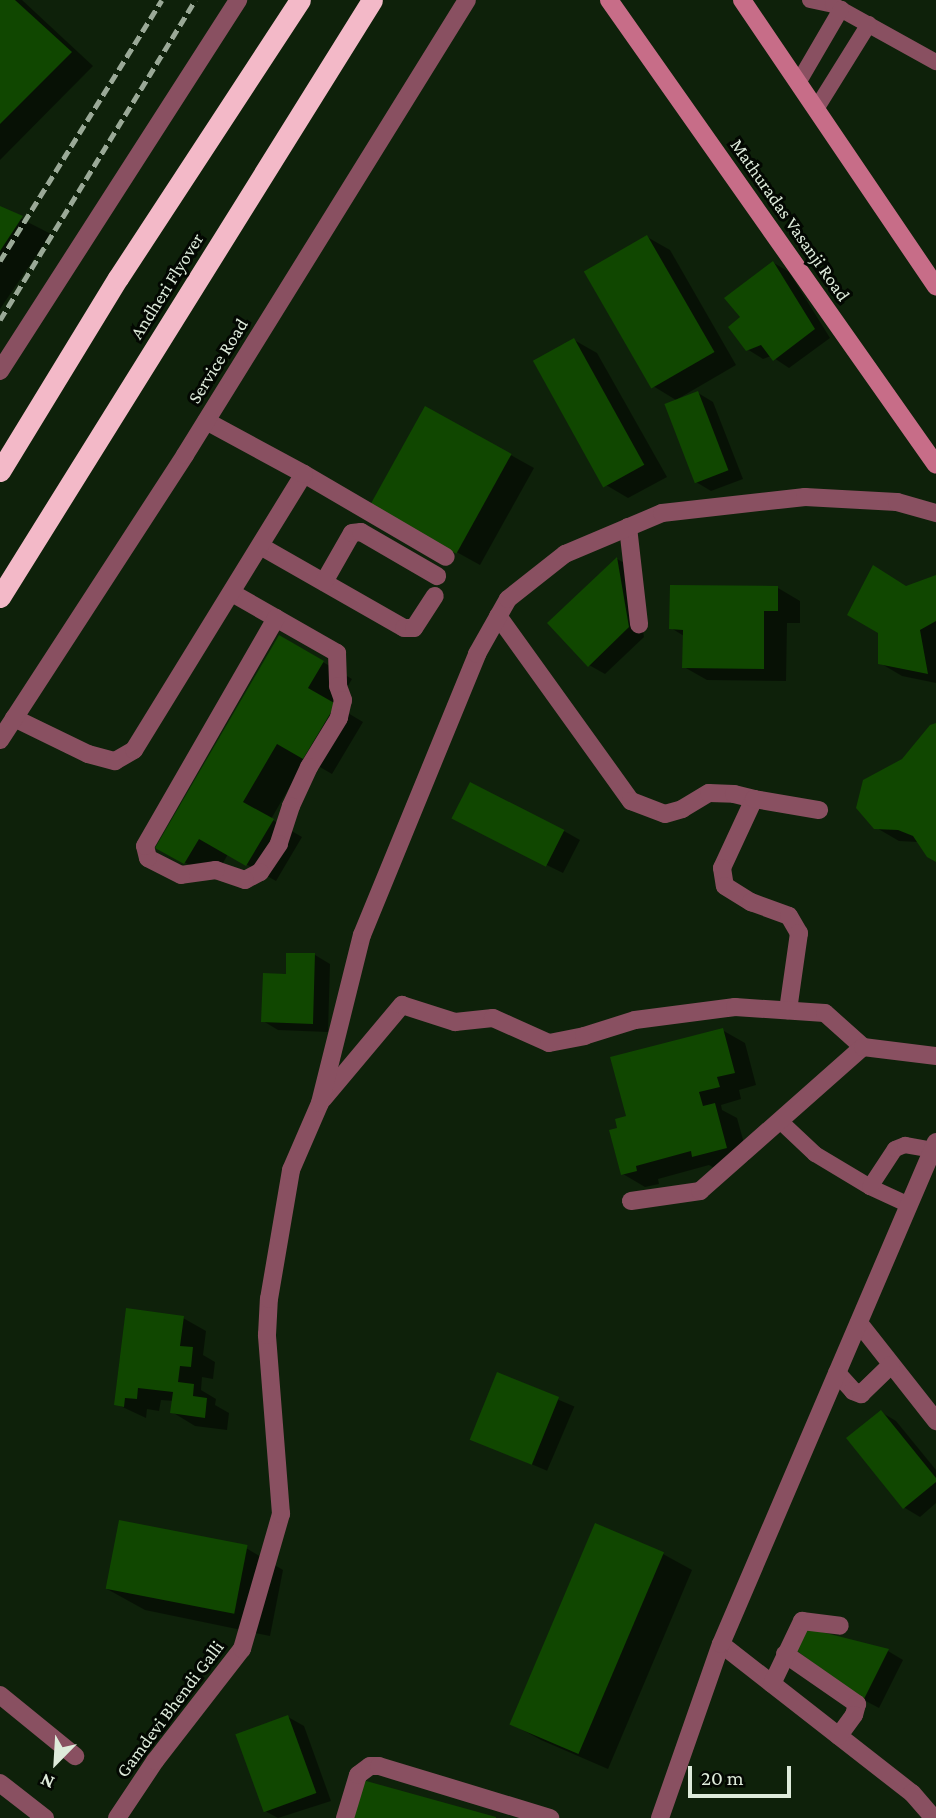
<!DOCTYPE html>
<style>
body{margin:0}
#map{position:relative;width:936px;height:1818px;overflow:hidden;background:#0e210a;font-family:"Crimson Pro",serif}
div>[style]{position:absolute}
.shadow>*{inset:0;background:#0007;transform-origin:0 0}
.building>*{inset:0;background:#104700;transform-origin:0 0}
.service>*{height:16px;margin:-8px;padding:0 8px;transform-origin:8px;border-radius:8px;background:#895061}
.minor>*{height:18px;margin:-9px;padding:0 9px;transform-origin:9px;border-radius:9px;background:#895061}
.tertiary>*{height:18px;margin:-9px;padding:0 9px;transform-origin:9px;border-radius:9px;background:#895061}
.secondary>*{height:18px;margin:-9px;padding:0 9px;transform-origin:9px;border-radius:9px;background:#c76d88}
.motorway>*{height:21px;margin:-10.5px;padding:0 10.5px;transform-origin:10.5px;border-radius:10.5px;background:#f3b9c8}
.rail>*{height:5px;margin-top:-2.5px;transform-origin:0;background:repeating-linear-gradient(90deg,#9aa997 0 10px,transparent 0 15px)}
span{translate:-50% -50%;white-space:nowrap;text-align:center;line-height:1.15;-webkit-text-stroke:6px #030802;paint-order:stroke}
.street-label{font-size:19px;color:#deebdb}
.north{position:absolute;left:21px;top:1727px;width:70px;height:70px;-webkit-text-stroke:5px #030802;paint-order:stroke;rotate:204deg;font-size:19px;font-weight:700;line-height:28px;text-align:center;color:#deebdb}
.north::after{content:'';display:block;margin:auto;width:24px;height:32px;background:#deebdb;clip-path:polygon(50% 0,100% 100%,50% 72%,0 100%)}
.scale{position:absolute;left:688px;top:1766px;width:103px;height:32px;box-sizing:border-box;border:4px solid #deebdb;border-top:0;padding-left:9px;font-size:21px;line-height:24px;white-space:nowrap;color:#deebdb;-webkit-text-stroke:5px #030802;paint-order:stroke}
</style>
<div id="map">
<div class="shadow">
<i style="clip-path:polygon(0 0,22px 0,93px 66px,0 160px)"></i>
<i style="clip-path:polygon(0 208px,51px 234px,0 309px)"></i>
<i style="clip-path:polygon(647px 237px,670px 250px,736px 365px,676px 400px,653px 386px)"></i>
<i style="clip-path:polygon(774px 263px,789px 272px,830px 338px,789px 368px,771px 356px,763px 359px,747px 349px,742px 317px)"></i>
<i style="clip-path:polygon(574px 340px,597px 353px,667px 477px,628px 498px,606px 485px)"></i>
<i style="clip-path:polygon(698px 393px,713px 402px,743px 479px,711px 491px,696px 482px)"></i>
<i style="clip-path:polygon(426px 408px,534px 468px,480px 565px,395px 518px)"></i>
<i style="clip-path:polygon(617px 559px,632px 567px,644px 637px,605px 674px,589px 665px)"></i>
<i style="clip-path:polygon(936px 577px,936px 683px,902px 676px,880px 663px,907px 588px)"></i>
<i style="clip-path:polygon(778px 588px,800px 601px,800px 623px,787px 623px,786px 681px,707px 680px,684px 667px,684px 636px,671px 628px)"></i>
<i style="clip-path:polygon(280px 637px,352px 679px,336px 706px,363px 722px,332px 774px,306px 759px,271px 819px,302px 837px,276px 881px,228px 854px,214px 879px,158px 847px)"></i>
<i style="clip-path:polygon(936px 725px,936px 860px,918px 842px,899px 841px,875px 827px,903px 760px)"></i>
<i style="clip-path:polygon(469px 827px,564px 831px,580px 840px,563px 873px)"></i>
<i style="clip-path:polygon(315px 955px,330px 964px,328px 1032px,278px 1030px,263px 1021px,287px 975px)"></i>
<i style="clip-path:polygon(722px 1030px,745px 1043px,756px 1085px,739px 1090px,741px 1099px,721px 1105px,722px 1110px,737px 1118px,749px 1161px,716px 1169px,709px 1165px,658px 1179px,659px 1184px,645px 1187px,623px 1174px,620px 1130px,628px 1118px)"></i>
<i style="clip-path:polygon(183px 1318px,206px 1331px,203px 1355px,215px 1362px,213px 1379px,202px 1377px,201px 1390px,216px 1399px,215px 1405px,229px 1413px,227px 1430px,195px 1426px,172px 1412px,174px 1401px,161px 1400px,159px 1411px,147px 1409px,146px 1418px,116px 1404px)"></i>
<i style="left:498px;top:1374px;width:83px;height:70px;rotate:23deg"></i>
<i style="clip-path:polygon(881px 1412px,896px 1421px,936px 1470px,936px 1503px,920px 1517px,905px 1508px)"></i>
<i style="clip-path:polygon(596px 1526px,663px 1554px,692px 1570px,608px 1769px,541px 1740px,512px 1724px)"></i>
<i style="clip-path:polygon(246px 1548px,283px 1570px,270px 1636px,145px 1610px,107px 1589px)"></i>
<i style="clip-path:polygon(803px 1629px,888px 1651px,903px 1660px,879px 1708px,864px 1700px)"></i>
<i style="clip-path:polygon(288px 1717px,304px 1726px,331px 1801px,278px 1818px,265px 1811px)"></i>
</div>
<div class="building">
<i style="clip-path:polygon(0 0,15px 0,72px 52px,0 124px)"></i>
<i style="clip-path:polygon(0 206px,23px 216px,0 251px)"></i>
<i style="left:647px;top:235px;width:135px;height:73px;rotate:60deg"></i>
<i style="clip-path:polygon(773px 261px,815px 329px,773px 361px,761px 345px,746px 351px,728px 327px,740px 317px,724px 298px)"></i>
<i style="left:574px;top:338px;width:145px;height:47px;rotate:61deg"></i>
<i style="left:698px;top:391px;width:85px;height:36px;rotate:69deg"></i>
<i style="left:425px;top:406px;width:99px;height:114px;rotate:29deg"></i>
<i style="clip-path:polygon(617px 557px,629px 627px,588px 667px,547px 623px)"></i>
<i style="clip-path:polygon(873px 565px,906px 586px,936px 575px,936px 621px,920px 630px,928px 674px,878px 664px,878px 633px,847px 615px)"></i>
<i style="clip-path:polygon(670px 585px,778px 586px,778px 611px,764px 611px,764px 669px,682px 668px,683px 630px,669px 629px)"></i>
<i style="clip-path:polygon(279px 635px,324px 661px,308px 688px,336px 704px,303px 759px,277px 744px,243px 802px,274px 819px,246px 866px,199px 839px,184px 864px,155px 848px)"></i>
<i style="clip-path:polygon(936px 723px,936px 862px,927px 857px,913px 836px,898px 830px,874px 829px,856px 808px,863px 780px,902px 759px,930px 725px)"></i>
<i style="left:470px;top:782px;width:106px;height:41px;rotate:27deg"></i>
<i style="clip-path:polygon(286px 953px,315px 953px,313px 1024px,261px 1022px,263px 973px,286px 974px)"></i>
<i style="clip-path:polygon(723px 1028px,735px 1073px,717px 1077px,720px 1087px,699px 1092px,703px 1106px,715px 1103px,727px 1148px,692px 1157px,691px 1151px,636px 1166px,637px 1171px,621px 1175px,609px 1130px,617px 1128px,615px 1119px,626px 1116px,610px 1057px)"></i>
<i style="clip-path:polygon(126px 1308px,184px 1316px,180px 1346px,193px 1347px,191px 1367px,180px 1366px,178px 1382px,194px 1384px,193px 1396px,207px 1398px,205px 1418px,170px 1413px,173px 1392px,138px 1388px,137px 1399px,125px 1398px,124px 1407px,114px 1405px)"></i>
<i style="left:497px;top:1372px;width:67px;height:73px;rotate:22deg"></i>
<i style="clip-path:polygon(881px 1410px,936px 1478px,936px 1482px,903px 1509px,846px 1438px)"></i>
<i style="left:119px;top:1520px;width:131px;height:70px;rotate:11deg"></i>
<i style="left:595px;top:1523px;width:75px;height:219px;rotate:23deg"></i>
<i style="clip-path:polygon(802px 1627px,889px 1649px,863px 1701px,792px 1647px)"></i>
<i style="left:288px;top:1715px;width:83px;height:56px;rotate:70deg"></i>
<i style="clip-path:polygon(359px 1779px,496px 1817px,496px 1818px,349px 1818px)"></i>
</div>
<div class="service">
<i style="left:810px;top:0;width:24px;rotate:12deg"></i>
<i style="left:833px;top:5px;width:118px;rotate:29deg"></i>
<i style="left:798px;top:83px;width:86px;rotate:-59.8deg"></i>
<i style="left:816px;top:109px;width:100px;rotate:-58.1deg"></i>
<i style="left:780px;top:1121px;width:48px;rotate:43.3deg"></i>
<i style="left:815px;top:1154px;width:64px;rotate:31deg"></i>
<i style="left:870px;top:1187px;width:43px;rotate:24.8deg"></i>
<i style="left:870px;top:1187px;width:45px;rotate:-56.7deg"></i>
<i style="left:895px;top:1149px;width:11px;rotate:-22deg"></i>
<i style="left:905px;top:1145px;width:28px;rotate:10deg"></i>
</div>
<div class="minor">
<i style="left:304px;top:474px;width:164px;rotate:30.3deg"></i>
<i style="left:628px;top:527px;width:98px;rotate:83.5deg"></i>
<i style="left:262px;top:547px;width:163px;rotate:29.7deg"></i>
<i style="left:404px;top:628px;width:10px"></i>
<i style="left:414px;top:628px;width:38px;rotate:-57deg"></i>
<i style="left:324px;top:582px;width:56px;rotate:-60.3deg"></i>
<i style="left:352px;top:533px;width:9px;rotate:-6deg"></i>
<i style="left:361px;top:532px;width:88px;rotate:30.1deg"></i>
<i style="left:232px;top:593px;width:121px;rotate:29.7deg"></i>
<i style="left:337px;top:653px;width:33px;rotate:88deg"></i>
<i style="left:338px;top:686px;width:15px;rotate:70deg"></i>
<i style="left:343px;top:700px;width:18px;rotate:103deg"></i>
<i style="left:339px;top:718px;width:57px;rotate:121.5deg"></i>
<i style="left:309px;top:767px;width:43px;rotate:114.8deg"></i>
<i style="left:291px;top:806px;width:40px;rotate:108deg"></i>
<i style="left:279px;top:844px;width:34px;rotate:124deg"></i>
<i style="left:260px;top:872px;width:17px;rotate:152deg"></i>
<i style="left:245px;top:880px;width:31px;rotate:-161deg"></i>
<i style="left:216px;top:870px;width:35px;rotate:172deg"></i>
<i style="left:181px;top:875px;width:37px;rotate:-153deg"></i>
<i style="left:148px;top:858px;width:12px;rotate:-104deg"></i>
<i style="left:145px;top:846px;width:263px;rotate:-60.1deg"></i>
<i style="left:498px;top:616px;width:228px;rotate:54.3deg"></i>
<i style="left:631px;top:801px;width:36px;rotate:21deg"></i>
<i style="left:665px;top:814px;width:18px;rotate:-16deg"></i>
<i style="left:682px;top:809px;width:31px;rotate:-31deg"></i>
<i style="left:709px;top:793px;width:25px;rotate:2deg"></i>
<i style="left:734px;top:794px;width:21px;rotate:14deg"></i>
<i style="left:754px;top:799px;width:76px;rotate:114.9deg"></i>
<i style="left:722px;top:868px;width:18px;rotate:81deg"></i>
<i style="left:725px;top:886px;width:31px;rotate:32deg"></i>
<i style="left:751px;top:902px;width:40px;rotate:20.2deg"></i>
<i style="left:789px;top:916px;width:20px;rotate:60deg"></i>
<i style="left:799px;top:933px;width:78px;rotate:98.1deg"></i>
<i style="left:14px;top:718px;width:82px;rotate:25.9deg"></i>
<i style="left:88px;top:754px;width:28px;rotate:15deg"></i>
<i style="left:115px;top:761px;width:22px;rotate:-30deg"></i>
<i style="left:134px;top:750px;width:324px;rotate:-58.4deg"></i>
<i style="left:304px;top:474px;width:111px;rotate:-151.6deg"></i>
<i style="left:754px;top:799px;width:66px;rotate:9.6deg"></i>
<i style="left:323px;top:1099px;width:123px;rotate:-50deg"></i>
<i style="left:402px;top:1005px;width:56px;rotate:17.8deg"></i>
<i style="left:455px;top:1022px;width:38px;rotate:-6deg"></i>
<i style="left:493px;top:1018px;width:61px;rotate:24.1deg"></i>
<i style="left:549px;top:1043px;width:36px;rotate:-11deg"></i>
<i style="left:584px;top:1036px;width:53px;rotate:-17.4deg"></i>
<i style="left:635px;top:1020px;width:101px;rotate:-7.4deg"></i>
<i style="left:735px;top:1007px;width:90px;rotate:3.8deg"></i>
<i style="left:825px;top:1013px;width:51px;rotate:41.8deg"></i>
<i style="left:631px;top:1201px;width:70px;rotate:-8.2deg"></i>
<i style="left:700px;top:1191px;width:217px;rotate:-41.5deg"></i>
<i style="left:863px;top:1047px;width:74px;rotate:7deg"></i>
<i style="left:859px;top:1323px;width:125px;rotate:51.8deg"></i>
<i style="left:837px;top:1373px;width:24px;rotate:48deg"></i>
<i style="left:853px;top:1391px;width:9px;rotate:21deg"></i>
<i style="left:861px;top:1394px;width:42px;rotate:-44deg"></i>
<i style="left:721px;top:1644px;width:242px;rotate:38deg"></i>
<i style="left:912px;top:1793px;width:33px;rotate:49deg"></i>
<i style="left:785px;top:1654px;width:88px;rotate:34.8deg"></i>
<i style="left:857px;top:1704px;width:11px;rotate:105deg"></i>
<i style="left:854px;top:1715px;width:26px;rotate:126deg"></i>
<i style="left:772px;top:1684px;width:70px;rotate:-64.5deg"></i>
<i style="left:802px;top:1621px;width:38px;rotate:7deg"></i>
<i style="left:0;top:1695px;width:97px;rotate:39.1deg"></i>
<i style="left:0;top:1783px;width:57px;rotate:37.9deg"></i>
<i style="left:117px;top:1818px;width:69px;rotate:-56.3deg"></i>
<i style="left:155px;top:1761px;width:142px;rotate:-52.2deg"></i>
<i style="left:242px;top:1649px;width:141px;rotate:-73.9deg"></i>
<i style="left:281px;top:1514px;width:180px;rotate:-94.5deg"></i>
<i style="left:267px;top:1335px;width:36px;rotate:-87deg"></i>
<i style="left:269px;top:1299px;width:131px;rotate:-80.3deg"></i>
<i style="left:291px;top:1170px;width:73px;rotate:-66.6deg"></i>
<i style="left:320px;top:1103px;width:173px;rotate:-76deg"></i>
<i style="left:362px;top:935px;width:304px;rotate:-67.7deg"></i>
<i style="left:477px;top:654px;width:63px;rotate:-60.6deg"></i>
<i style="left:508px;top:599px;width:73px;rotate:-38.3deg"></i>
<i style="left:565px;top:554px;width:105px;rotate:-22.9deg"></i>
<i style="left:662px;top:513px;width:144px;rotate:-6.4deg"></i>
<i style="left:805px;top:497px;width:92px;rotate:3.1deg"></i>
<i style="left:897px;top:502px;width:41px;rotate:15.8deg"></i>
<i style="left:345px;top:1818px;width:45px;rotate:-73.2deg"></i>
<i style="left:358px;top:1775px;width:15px;rotate:-37deg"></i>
<i style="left:370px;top:1766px;width:9px"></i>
<i style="left:379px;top:1766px;width:179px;rotate:16.9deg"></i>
<i style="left:660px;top:1818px;width:184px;rotate:-70.7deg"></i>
<i style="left:721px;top:1644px;width:546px;rotate:-66.82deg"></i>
</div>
<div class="tertiary">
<i style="left:0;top:371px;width:441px;rotate:-57.3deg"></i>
<i style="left:0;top:740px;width:340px;rotate:-57deg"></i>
<i style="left:185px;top:455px;width:535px;rotate:-58.21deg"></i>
</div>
<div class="secondary">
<i style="left:609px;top:0;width:568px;rotate:54.88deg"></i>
<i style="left:742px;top:0;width:346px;rotate:55.9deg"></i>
</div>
<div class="motorway">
<i style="left:0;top:471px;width:226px;rotate:-58.6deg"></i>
<i style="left:118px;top:278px;width:332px;rotate:-56.8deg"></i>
<i style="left:0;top:597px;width:703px;rotate:-58.07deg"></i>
</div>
<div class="rail">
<i style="left:0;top:261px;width:307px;rotate:-58.2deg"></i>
<i style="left:0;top:320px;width:375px;rotate:-58.6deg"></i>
</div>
<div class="street-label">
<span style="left:790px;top:220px;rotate:55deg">Mathuradas Vasanji Road</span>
<span style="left:167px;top:286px;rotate:-58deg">Andheri Flyover</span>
<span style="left:218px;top:361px;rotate:-58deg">Service Road</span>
<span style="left:170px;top:1709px;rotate:-53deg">Gamdevi Bhendi Galli</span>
</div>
<div class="north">N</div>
<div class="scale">20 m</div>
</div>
